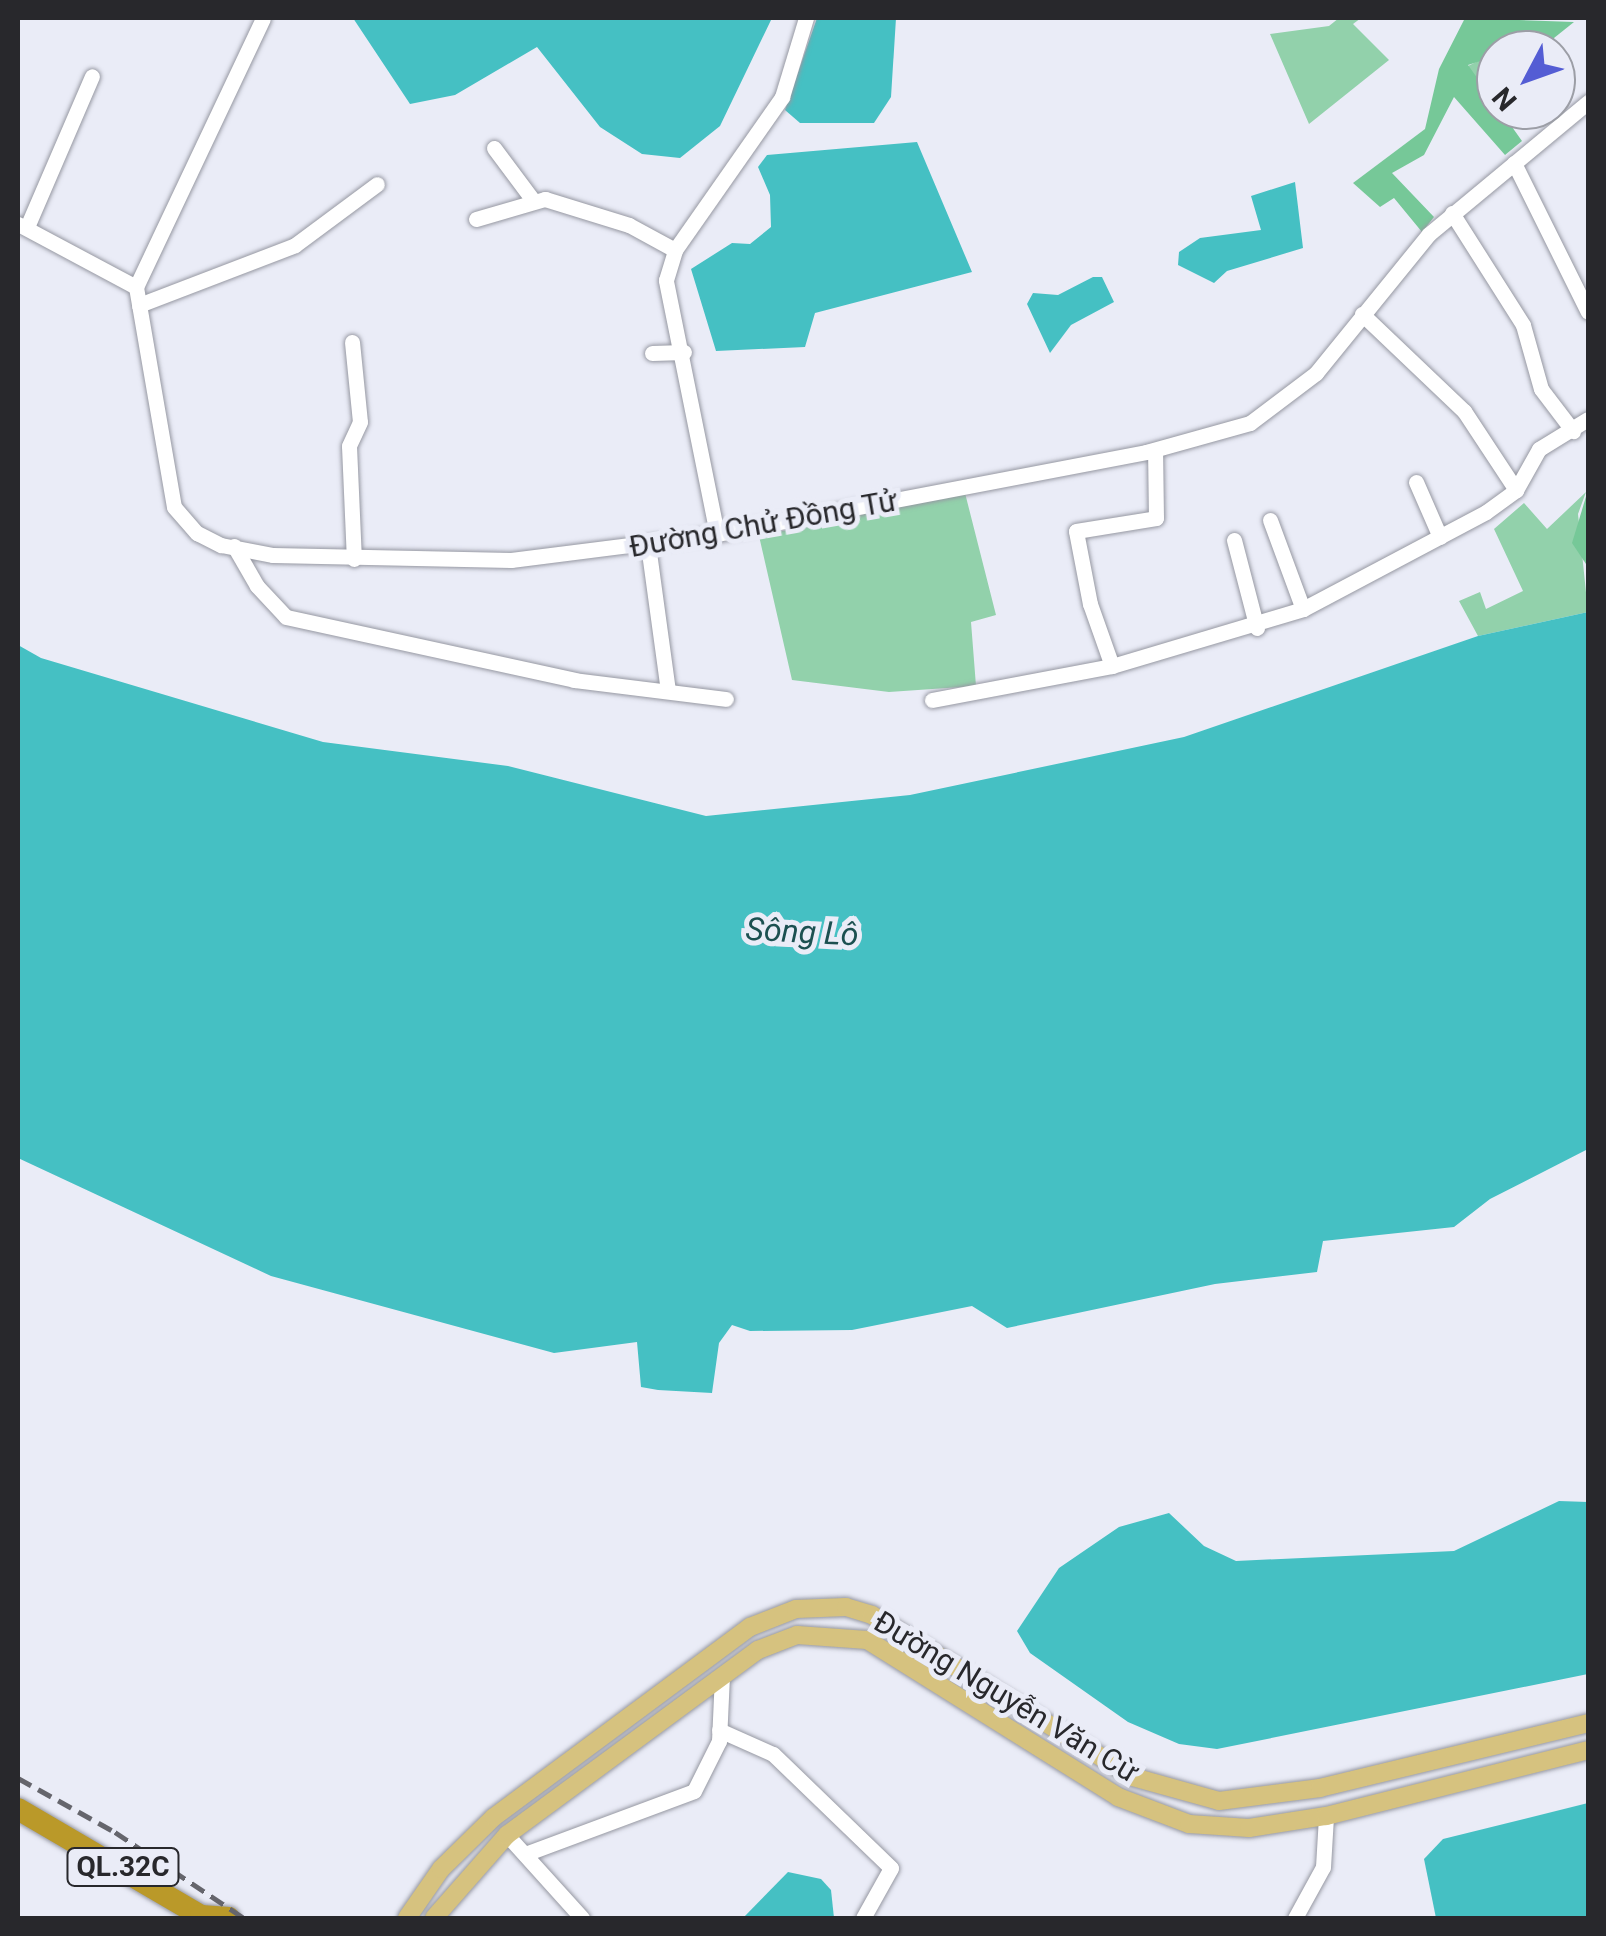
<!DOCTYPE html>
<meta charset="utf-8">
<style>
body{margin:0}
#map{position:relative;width:1606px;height:1936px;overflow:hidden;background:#eaecf7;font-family:Roboto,sans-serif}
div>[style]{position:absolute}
.green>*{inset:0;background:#92d1ab}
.forest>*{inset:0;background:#76c898}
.water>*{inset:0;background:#45c0c3}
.roads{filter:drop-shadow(0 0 2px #9698a2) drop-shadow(0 0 2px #9698a2)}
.minor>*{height:15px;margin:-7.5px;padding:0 7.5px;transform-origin:7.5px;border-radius:7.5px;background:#fff}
.major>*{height:18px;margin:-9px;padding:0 9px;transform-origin:9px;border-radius:9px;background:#d6c27f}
.highway>*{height:22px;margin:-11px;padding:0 11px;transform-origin:11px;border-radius:11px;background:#ba9929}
.rail>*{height:5px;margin-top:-2.5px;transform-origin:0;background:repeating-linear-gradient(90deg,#65656c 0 15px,transparent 0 23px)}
span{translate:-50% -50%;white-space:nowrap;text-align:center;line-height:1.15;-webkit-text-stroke:10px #eaecf7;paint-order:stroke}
.shield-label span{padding:2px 8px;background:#eaecf7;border:2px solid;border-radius:8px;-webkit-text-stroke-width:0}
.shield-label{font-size:28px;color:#28282c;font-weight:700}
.street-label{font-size:30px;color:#28282c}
.water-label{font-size:32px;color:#1c5051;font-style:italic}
.frame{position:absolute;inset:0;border:20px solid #28282c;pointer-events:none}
.north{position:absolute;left:1476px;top:30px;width:100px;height:100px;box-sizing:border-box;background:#eaecf7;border:2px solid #9c9ea6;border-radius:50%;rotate:229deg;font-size:28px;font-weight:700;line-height:40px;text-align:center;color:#28282c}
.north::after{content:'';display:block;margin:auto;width:35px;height:45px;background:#545dd4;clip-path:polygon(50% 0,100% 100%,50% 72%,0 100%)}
</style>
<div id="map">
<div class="green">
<i style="clip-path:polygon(1339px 18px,1361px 18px,1353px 24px,1389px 60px,1309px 124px,1270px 34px,1329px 26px)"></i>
<i style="clip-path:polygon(1492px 54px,1496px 92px,1487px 99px,1468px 66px)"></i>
<i style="clip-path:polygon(1586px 492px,1578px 514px,1588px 612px,1478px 636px,1459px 601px,1480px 592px,1486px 609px,1523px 591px,1494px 529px,1524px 503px,1547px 529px)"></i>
<i style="clip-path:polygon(965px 493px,996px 615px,971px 622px,976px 686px,889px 692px,792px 680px,759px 536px)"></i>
</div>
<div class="forest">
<i style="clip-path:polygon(1465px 18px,1574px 22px,1554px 38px,1559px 54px,1496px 50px,1496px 56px,1468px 65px,1522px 141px,1505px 155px,1454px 97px,1424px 155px,1392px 173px,1434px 217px,1422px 232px,1394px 198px,1380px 207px,1353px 183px,1425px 129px,1439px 69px)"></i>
<i style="clip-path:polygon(1588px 490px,1588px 567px,1572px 543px)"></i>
</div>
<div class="water">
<i style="clip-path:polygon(353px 18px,772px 18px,720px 126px,680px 158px,642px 154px,600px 127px,537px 47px,455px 95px,410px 104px)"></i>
<i style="clip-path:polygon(817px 18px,896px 18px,891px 97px,874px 123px,800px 123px,785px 110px)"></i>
<i style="clip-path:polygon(917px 142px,972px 272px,815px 313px,805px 347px,716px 351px,691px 269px,732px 243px,750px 244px,771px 227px,770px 195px,758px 167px,767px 155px)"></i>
<i style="clip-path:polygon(1295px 182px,1303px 248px,1227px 271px,1214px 283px,1178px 265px,1179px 252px,1200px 238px,1261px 230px,1251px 196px)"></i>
<i style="clip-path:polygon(1093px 277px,1102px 277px,1114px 302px,1071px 325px,1050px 353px,1027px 304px,1033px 293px,1058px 295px)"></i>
<i style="clip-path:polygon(1588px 612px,1588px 1149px,1490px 1199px,1454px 1227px,1323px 1241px,1317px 1272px,1215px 1284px,1007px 1328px,972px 1306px,852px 1330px,750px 1331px,732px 1325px,719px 1343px,712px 1393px,658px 1390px,641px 1387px,637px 1342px,554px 1353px,271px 1276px,18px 1158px,18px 645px,41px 658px,323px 742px,508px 766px,706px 816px,910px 795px,1184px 737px,1478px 636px)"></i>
<i style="clip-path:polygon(1559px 1501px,1588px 1502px,1588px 1674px,1217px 1749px,1179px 1744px,1128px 1722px,1030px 1653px,1017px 1631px,1059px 1568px,1119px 1527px,1169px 1513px,1204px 1546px,1236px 1561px,1454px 1551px)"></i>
<i style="clip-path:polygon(1588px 1803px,1588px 1918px,1436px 1918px,1424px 1859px,1443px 1839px)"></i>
<i style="clip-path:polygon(788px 1872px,821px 1879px,831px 1890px,834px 1918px,743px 1918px)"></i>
</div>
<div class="roads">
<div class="minor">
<i style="left:494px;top:148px;width:64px;rotate:53.3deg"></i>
<i style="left:1514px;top:163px;width:166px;rotate:63.6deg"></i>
<i style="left:1452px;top:213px;width:133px;rotate:57.6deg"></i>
<i style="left:1523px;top:325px;width:66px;rotate:74.3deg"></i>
<i style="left:1541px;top:389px;width:53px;rotate:52.7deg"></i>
<i style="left:476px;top:219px;width:72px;rotate:-16.2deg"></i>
<i style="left:545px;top:199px;width:88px;rotate:17.2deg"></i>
<i style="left:629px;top:225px;width:52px;rotate:28.5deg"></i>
<i style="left:18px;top:224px;width:134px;rotate:28.1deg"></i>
<i style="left:136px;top:287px;width:223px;rotate:80.2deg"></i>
<i style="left:174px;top:507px;width:35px;rotate:49deg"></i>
<i style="left:197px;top:533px;width:27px;rotate:27deg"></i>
<i style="left:221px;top:545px;width:53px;rotate:10.9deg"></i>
<i style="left:273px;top:555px;width:238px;rotate:1.2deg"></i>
<i style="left:511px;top:560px;width:208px;rotate:-7.2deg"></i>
<i style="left:717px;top:534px;width:437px;rotate:-10.8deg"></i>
<i style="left:1146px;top:452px;width:108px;rotate:-15.6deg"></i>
<i style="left:1250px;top:423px;width:83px;rotate:-37.1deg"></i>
<i style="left:1316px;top:373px;width:179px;rotate:-50.9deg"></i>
<i style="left:1429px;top:234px;width:207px;rotate:-39.7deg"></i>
<i style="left:27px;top:227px;width:164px;rotate:-66.7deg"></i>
<i style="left:136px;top:287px;width:297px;rotate:-64.7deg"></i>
<i style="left:139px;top:305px;width:167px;rotate:-21deg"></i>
<i style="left:295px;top:245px;width:102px;rotate:-36.6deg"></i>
<i style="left:1362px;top:314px;width:141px;rotate:43.6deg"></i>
<i style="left:1464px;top:411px;width:95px;rotate:56.6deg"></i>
<i style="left:352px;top:342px;width:80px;rotate:84.3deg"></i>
<i style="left:360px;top:422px;width:26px;rotate:115deg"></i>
<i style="left:349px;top:446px;width:113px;rotate:87.5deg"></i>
<i style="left:652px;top:353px;width:32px;rotate:-2deg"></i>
<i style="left:1416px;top:482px;width:60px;rotate:66.4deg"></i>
<i style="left:1270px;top:520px;width:95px;rotate:69.7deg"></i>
<i style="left:717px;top:534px;width:259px;rotate:-101.4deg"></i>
<i style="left:666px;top:280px;width:31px;rotate:-73deg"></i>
<i style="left:675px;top:250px;width:187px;rotate:-55deg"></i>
<i style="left:782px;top:97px;width:83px;rotate:-73.1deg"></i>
<i style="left:1234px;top:540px;width:91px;rotate:75.4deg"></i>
<i style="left:648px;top:545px;width:147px;rotate:82.2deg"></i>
<i style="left:234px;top:546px;width:46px;rotate:60.1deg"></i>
<i style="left:257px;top:586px;width:42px;rotate:46.9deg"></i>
<i style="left:286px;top:617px;width:295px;rotate:12.3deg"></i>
<i style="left:574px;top:680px;width:153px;rotate:7.1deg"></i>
<i style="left:1112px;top:666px;width:66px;rotate:-109.5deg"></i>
<i style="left:1090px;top:604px;width:74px;rotate:-100.9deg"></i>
<i style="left:1076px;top:531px;width:81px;rotate:-9.2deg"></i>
<i style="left:1156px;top:518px;width:68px;rotate:-90.8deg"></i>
<i style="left:932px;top:700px;width:183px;rotate:-10.7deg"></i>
<i style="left:1112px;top:666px;width:199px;rotate:-16.6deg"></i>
<i style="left:1303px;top:609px;width:207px;rotate:-27.9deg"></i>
<i style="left:1486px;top:512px;width:37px;rotate:-36deg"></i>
<i style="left:1516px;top:490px;width:47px;rotate:-60.7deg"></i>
<i style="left:1539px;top:449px;width:57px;rotate:-31.5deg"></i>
<i style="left:719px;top:1730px;width:59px;rotate:24deg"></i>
<i style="left:773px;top:1754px;width:164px;rotate:44deg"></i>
<i style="left:891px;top:1868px;width:57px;rotate:119.2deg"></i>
<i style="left:507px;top:1835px;width:112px;rotate:47.9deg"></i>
<i style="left:525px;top:1854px;width:180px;rotate:-20.4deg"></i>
<i style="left:694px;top:1791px;width:56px;rotate:-63.4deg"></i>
<i style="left:719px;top:1741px;width:65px;rotate:-87.4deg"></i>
<i style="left:1295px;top:1918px;width:58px;rotate:-61.2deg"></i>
<i style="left:1323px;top:1867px;width:51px;rotate:-86.6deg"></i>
</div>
<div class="major">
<i style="left:407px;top:1918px;width:60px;rotate:-55.2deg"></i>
<i style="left:441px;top:1869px;width:74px;rotate:-44.5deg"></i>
<i style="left:494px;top:1817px;width:319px;rotate:-36.6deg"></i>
<i style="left:750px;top:1627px;width:49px;rotate:-21.4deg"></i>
<i style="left:796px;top:1609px;width:50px;rotate:-2.3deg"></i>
<i style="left:846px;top:1607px;width:27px;rotate:17deg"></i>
<i style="left:872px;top:1615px;width:307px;rotate:31.8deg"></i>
<i style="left:1133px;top:1777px;width:89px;rotate:15.6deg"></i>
<i style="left:1219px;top:1801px;width:102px;rotate:-7.3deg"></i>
<i style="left:1320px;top:1788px;width:276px;rotate:-13.6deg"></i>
<i style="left:434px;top:1918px;width:111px;rotate:-48.7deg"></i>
<i style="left:507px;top:1835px;width:312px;rotate:-36.4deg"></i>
<i style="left:758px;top:1650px;width:42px;rotate:-21deg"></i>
<i style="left:797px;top:1635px;width:70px;rotate:4.1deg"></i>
<i style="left:867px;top:1640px;width:296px;rotate:32deg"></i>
<i style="left:1118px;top:1797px;width:76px;rotate:20.8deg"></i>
<i style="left:1189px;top:1824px;width:60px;rotate:3.8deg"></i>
<i style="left:1249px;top:1828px;width:78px;rotate:-8.9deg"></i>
<i style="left:1326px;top:1816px;width:270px;rotate:-14.1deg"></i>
</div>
<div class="highway">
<i style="left:18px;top:1809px;width:212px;rotate:30.3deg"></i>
<i style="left:201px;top:1916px;width:28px;rotate:4deg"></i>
</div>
</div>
<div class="rail">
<i style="left:18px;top:1778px;width:111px;rotate:29.1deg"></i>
<i style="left:115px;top:1832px;width:155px;rotate:33.7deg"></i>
</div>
<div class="shield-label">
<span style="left:123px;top:1867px">QL.32C</span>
</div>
<div class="street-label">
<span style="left:763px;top:524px;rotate:-10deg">Đường Chử Đồng Tử</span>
<span style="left:1006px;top:1697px;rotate:31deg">Đường Nguyễn Văn Cừ</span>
</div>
<div class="water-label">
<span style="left:802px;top:932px;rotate:3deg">Sông Lô</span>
</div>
<div class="frame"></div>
<div class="north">N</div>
</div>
